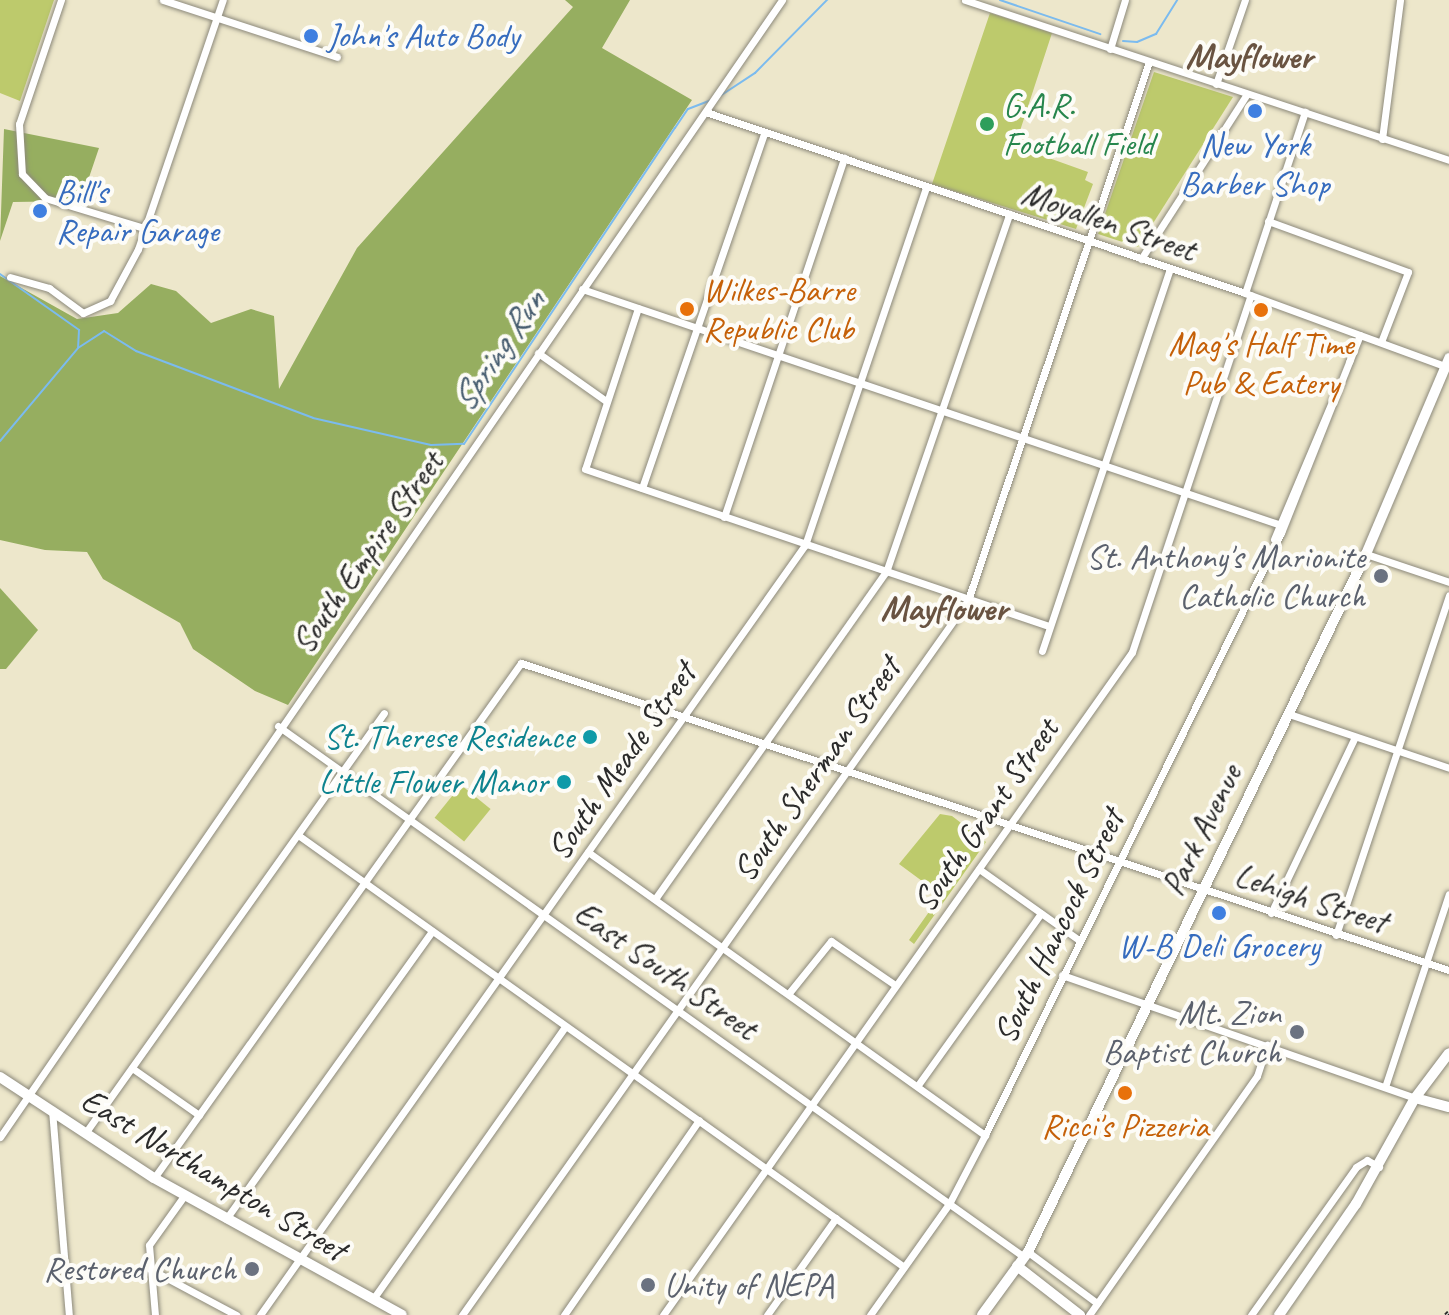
<!DOCTYPE html>
<style>
body{margin:0}
#map{position:relative;width:1449px;height:1315px;overflow:hidden;background:#ede7cb;font-family:Caveat,sans-serif}
div>[style]{position:absolute}
.green>*{inset:0;background:#bdca6c;transform-origin:0 0}
.forest>*{inset:0;background:#96ae60}
.stream>*{height:2px;margin:-1px;padding:0 1px;transform-origin:1px;border-radius:1px;background:#7bbbef}
.roads{filter:drop-shadow(0 0 2px #8c897b) drop-shadow(0 0 2px #8c897b)}
.street>*{height:7px;margin:-3.5px;padding:0 3.5px;transform-origin:3.5px;border-radius:3.5px;background:#fff}
.secondary>*{height:10px;margin:-5px;padding:0 5px;transform-origin:5px;border-radius:5px;background:#fff}
.rail>*{height:5px;margin-top:-2.5px;transform-origin:0;background:repeating-linear-gradient(90deg,#fdfcf7 0 6px,#2b2b2b 0 12px);box-sizing:border-box;border-block:2px solid #2b2b2b}
.dots>*{width:22px;height:22px;translate:-50% -50%;box-sizing:border-box;border:4px solid #fdfcf7;border-radius:50%}
span{translate:-50% -50%;white-space:nowrap;text-align:center;line-height:1.15;-webkit-text-stroke:8px #fdfcf7;paint-order:stroke}
.shop-label{font-size:34px;color:#366cbe}
.left{translate:0 -50%;text-align:left}
.leisure-label{font-size:34px;color:#27864d}
.street-label{font-size:34px;color:#2b2b2b}
.food-label{font-size:34px;color:#c56008}
.worship-label{font-size:34px;color:#5b616d}
.right{translate:-100% -50%;text-align:right}
.culture-label{font-size:34px;color:#0d838f}
.neighbourhood-label{font-size:36px;color:#695341;font-weight:700}
.water-label{font-size:36px;color:#475d70;font-style:italic}
</style>
<div id="map">
<div class="green">
<i style="clip-path:polygon(0 0,54px 0,20px 101px,0 93px)"></i>
<i style="clip-path:polygon(990px 13px,1052px 33px,1015px 146px,1088px 172px,1085px 180px,1093px 184px,1076px 229px,932px 184px)"></i>
<i style="clip-path:polygon(1154px 72px,1233px 97px,1138px 247px,1098px 234px)"></i>
<i style="left:461px;top:785px;width:38px;height:42px;rotate:39deg"></i>
<i style="clip-path:polygon(940px 814px,952px 816px,986px 842px,914px 944px,909px 940px,941px 895px,899px 864px)"></i>
</div>
<div class="forest">
<i style="clip-path:polygon(565px 0,630px 0,602px 48px,692px 100px,288px 705px,255px 691px,193px 649px,180px 623px,103px 579px,87px 552px,45px 550px,0 540px,0 276px,77px 319px,118px 313px,151px 284px,176px 291px,211px 323px,251px 309px,274px 316px,279px 389px,357px 248px,573px 7px)"></i>
<i style="clip-path:polygon(4px 129px,99px 148px,81px 201px,13px 202px,0 241px)"></i>
<i style="clip-path:polygon(0 588px,38px 630px,6px 669px,0 669px)"></i>
</div>
<div class="stream">
<i style="left:1000px;top:0;width:106px;rotate:18.8deg"></i>
<i style="left:1123px;top:41px;width:14px;rotate:4deg"></i>
<i style="left:1137px;top:42px;width:21px;rotate:-23deg"></i>
<i style="left:1156px;top:34px;width:40px;rotate:-58deg"></i>
<i style="left:720px;top:96px;width:42px;rotate:-33.3deg"></i>
<i style="left:755px;top:73px;width:103px;rotate:-45.4deg"></i>
<i style="left:0;top:274px;width:97px;rotate:35.3deg"></i>
<i style="left:79px;top:330px;width:17px;rotate:93deg"></i>
<i style="left:0;top:441px;width:121px;rotate:-50deg"></i>
<i style="left:78px;top:348px;width:31px;rotate:-33deg"></i>
<i style="left:104px;top:331px;width:38px;rotate:32deg"></i>
<i style="left:136px;top:351px;width:189px;rotate:20.7deg"></i>
<i style="left:313px;top:418px;width:121px;rotate:12.9deg"></i>
<i style="left:431px;top:445px;width:33px;rotate:-2deg"></i>
<i style="left:464px;top:444px;width:380px;rotate:-56.3deg"></i>
<i style="left:675px;top:128px;width:23px;rotate:-56deg"></i>
<i style="left:688px;top:109px;width:25px;rotate:-21deg"></i>
</div>
<div class="roads">
<div class="street">
<i style="left:61px;top:0;width:131px;rotate:108.7deg"></i>
<i style="left:19px;top:124px;width:50px;rotate:86.6deg"></i>
<i style="left:22px;top:174px;width:33px;rotate:46deg"></i>
<i style="left:45px;top:198px;width:103px;rotate:16.9deg"></i>
<i style="left:163px;top:0;width:183px;rotate:18.1deg"></i>
<i style="left:965px;top:0;width:510px;rotate:18.29deg"></i>
<i style="left:1110px;top:49px;width:51px;rotate:-73deg"></i>
<i style="left:1216px;top:84px;width:89px;rotate:-71deg"></i>
<i style="left:706px;top:112px;width:569px;rotate:18.56deg"></i>
<i style="left:1245px;top:293px;width:215px;rotate:20.1deg"></i>
<i style="left:1382px;top:139px;width:140px;rotate:-82.6deg"></i>
<i style="left:1268px;top:221px;width:149px;rotate:20deg"></i>
<i style="left:1408px;top:272px;width:75px;rotate:111.1deg"></i>
<i style="left:1141px;top:259px;width:196px;rotate:-57.3deg"></i>
<i style="left:10px;top:277px;width:41px;rotate:15.8deg"></i>
<i style="left:49px;top:288px;width:42px;rotate:36.3deg"></i>
<i style="left:83px;top:313px;width:30px;rotate:-24deg"></i>
<i style="left:110px;top:301px;width:59px;rotate:-61.7deg"></i>
<i style="left:138px;top:249px;width:263px;rotate:-71.2deg"></i>
<i style="left:582px;top:289px;width:735px;rotate:18.66deg"></i>
<i style="left:1245px;top:293px;width:191px;rotate:-71.7deg"></i>
<i style="left:638px;top:308px;width:169px;rotate:108.2deg"></i>
<i style="left:585px;top:469px;width:490px;rotate:18.7deg"></i>
<i style="left:538px;top:353px;width:83px;rotate:35.2deg"></i>
<i style="left:1349px;top:362px;width:29px;rotate:-68deg"></i>
<i style="left:642px;top:488px;width:375px;rotate:-71deg"></i>
<i style="left:724px;top:517px;width:379px;rotate:-71.5deg"></i>
<i style="left:1274px;top:539px;width:160px;rotate:-67.1deg"></i>
<i style="left:1366px;top:554px;width:88px;rotate:18.6deg"></i>
<i style="left:1042px;top:651px;width:403px;rotate:-71.5deg"></i>
<i style="left:1289px;top:714px;width:169px;rotate:18.6deg"></i>
<i style="left:278px;top:726px;width:916px;rotate:35.44deg"></i>
<i style="left:298px;top:835px;width:744px;rotate:35.48deg"></i>
<i style="left:588px;top:852px;width:488px;rotate:35.5deg"></i>
<i style="left:979px;top:869px;width:123px;rotate:35.4deg"></i>
<i style="left:655px;top:899px;width:400px;rotate:-54.8deg"></i>
<i style="left:886px;top:572px;width:379px;rotate:-71deg"></i>
<i style="left:1271px;top:913px;width:195px;rotate:-64.5deg"></i>
<i style="left:1336px;top:935px;width:358px;rotate:-71.6deg"></i>
<i style="left:1062px;top:975px;width:374px;rotate:19.2deg"></i>
<i style="left:789px;top:993px;width:67px;rotate:-51.1deg"></i>
<i style="left:831px;top:941px;width:78px;rotate:34.5deg"></i>
<i style="left:132px;top:1068px;width:82px;rotate:35deg"></i>
<i style="left:918px;top:1085px;width:211px;rotate:-54.4deg"></i>
<i style="left:1385px;top:1087px;width:203px;rotate:-71.7deg"></i>
<i style="left:52px;top:1110px;width:206px;rotate:85.3deg"></i>
<i style="left:86px;top:1132px;width:514px;rotate:-54.58deg"></i>
<i style="left:0;top:1137px;width:1380px;rotate:-55.48deg"></i>
<i style="left:154px;top:1178px;width:632px;rotate:-54.53deg"></i>
<i style="left:521px;top:663px;width:977px;rotate:18.31deg"></i>
<i style="left:226px;top:1219px;width:354px;rotate:-54.4deg"></i>
<i style="left:1028px;top:1252px;width:86px;rotate:36.5deg"></i>
<i style="left:150px;top:1269px;width:98px;rotate:28.1deg"></i>
<i style="left:373px;top:1299px;width:333px;rotate:-54.8deg"></i>
<i style="left:155px;top:1315px;width:70px;rotate:-94.9deg"></i>
<i style="left:149px;top:1245px;width:60px;rotate:-54.5deg"></i>
<i style="left:260px;top:1315px;width:943px;rotate:-54.71deg"></i>
<i style="left:805px;top:545px;width:378px;rotate:-71.3deg"></i>
<i style="left:462px;top:1315px;width:876px;rotate:-54.71deg"></i>
<i style="left:968px;top:600px;width:568px;rotate:-71.41deg"></i>
<i style="left:564px;top:1315px;width:237px;rotate:-55.3deg"></i>
<i style="left:663px;top:1315px;width:812px;rotate:-54.72deg"></i>
<i style="left:1132px;top:652px;width:376px;rotate:-71.6deg"></i>
<i style="left:767px;top:1315px;width:119px;rotate:-54.6deg"></i>
<i style="left:870px;top:1315px;width:136px;rotate:-54.6deg"></i>
<i style="left:949px;top:1204px;width:78px;rotate:-62.4deg"></i>
<i style="left:985px;top:1135px;width:671px;rotate:-63.82deg"></i>
<i style="left:1281px;top:533px;width:186px;rotate:-68.3deg"></i>
<i style="left:1089px;top:1315px;width:292px;rotate:-54.9deg"></i>
<i style="left:1257px;top:1076px;width:33px;rotate:-72deg"></i>
<i style="left:1251px;top:1315px;width:181px;rotate:-54.6deg"></i>
<i style="left:1356px;top:1167px;width:13px;rotate:-32deg"></i>
<i style="left:1367px;top:1160px;width:14px;rotate:30deg"></i>
</div>
<div class="secondary">
<i style="left:0;top:1077px;width:184px;rotate:33.3deg"></i>
<i style="left:154px;top:1178px;width:283px;rotate:28.9deg"></i>
<i style="left:1415px;top:1098px;width:35px;rotate:15deg"></i>
<i style="left:1017px;top:1266px;width:80px;rotate:37.9deg"></i>
<i style="left:982px;top:1315px;width:78px;rotate:-53.9deg"></i>
<i style="left:1028px;top:1252px;width:776px;rotate:-64.16deg"></i>
<i style="left:1366px;top:554px;width:213px;rotate:-67deg"></i>
<i style="left:1279px;top:1315px;width:135px;rotate:-55.3deg"></i>
<i style="left:1356px;top:1204px;width:121px;rotate:-60.9deg"></i>
<i style="left:1415px;top:1098px;width:56px;rotate:-52.9deg"></i>
</div>
</div>
<div class="rail">
<i style="left:1446px;top:1315px;width:4px;rotate:-45deg"></i>
</div>
<div class="dots">
<i style="left:311px;top:36px;background:#3f7fe0"></i>
<i style="left:1255px;top:111px;background:#3f7fe0"></i>
<i style="left:987px;top:124px;background:#2e9e5b"></i>
<i style="left:40px;top:211px;background:#3f7fe0"></i>
<i style="left:687px;top:309px;background:#e8710a"></i>
<i style="left:1261px;top:310px;background:#e8710a"></i>
<i style="left:1381px;top:576px;background:#6b7280"></i>
<i style="left:590px;top:737px;background:#0f9aa8"></i>
<i style="left:564px;top:782px;background:#0f9aa8"></i>
<i style="left:1219px;top:913px;background:#3f7fe0"></i>
<i style="left:1297px;top:1032px;background:#6b7280"></i>
<i style="left:1125px;top:1093px;background:#e8710a"></i>
<i style="left:252px;top:1269px;background:#6b7280"></i>
<i style="left:648px;top:1285px;background:#6b7280"></i>
</div>
<div class="shop-label">
<span class="left" style="left:327px;top:36px">John's Auto Body</span>
<span style="left:1255px;top:164px">New York<br>Barber Shop</span>
<span class="left" style="left:56px;top:211px">Bill's<br>Repair Garage</span>
<span style="left:1219px;top:946px">W-B Deli Grocery</span>
</div>
<div class="leisure-label">
<span class="left" style="left:1003px;top:124px">G.A.R.<br>Football Field</span>
</div>
<div class="street-label">
<span style="left:1109px;top:221px;rotate:19deg">Moyallen Street</span>
<span style="left:367px;top:552px;rotate:-55deg">South Empire Street</span>
<span style="left:621px;top:761px;rotate:-55deg">South Meade Street</span>
<span style="left:816px;top:769px;rotate:-55deg">South Sherman Street</span>
<span style="left:985px;top:815px;rotate:-55deg">South Grant Street</span>
<span style="left:1201px;top:830px;rotate:-64deg">Park Avenue</span>
<span style="left:1311px;top:898px;rotate:18deg">Lehigh Street</span>
<span style="left:1058px;top:926px;rotate:-64deg">South Hancock Street</span>
<span style="left:666px;top:970px;rotate:35deg">East South Street</span>
<span style="left:214px;top:1174px;rotate:31deg">East Northampton Street</span>
</div>
<div class="food-label">
<span class="left" style="left:703px;top:309px">Wilkes-Barre<br>Republic Club</span>
<span style="left:1261px;top:363px">Mag's Half Time<br>Pub &amp; Eatery</span>
<span style="left:1125px;top:1126px">Ricci's Pizzeria</span>
</div>
<div class="worship-label">
<span class="right" style="left:1365px;top:576px">St. Anthony's Marionite<br>Catholic Church</span>
<span class="right" style="left:1281px;top:1032px">Mt. Zion<br>Baptist Church</span>
<span class="right" style="left:236px;top:1269px">Restored Church</span>
<span class="left" style="left:664px;top:1285px">Unity of NEPA</span>
</div>
<div class="culture-label">
<span class="right" style="left:574px;top:737px">St. Therese Residence</span>
<span class="right" style="left:548px;top:782px">Little Flower Manor</span>
</div>
<div class="neighbourhood-label">
<span style="left:1249px;top:57px">Mayflower</span>
<span style="left:944px;top:609px">Mayflower</span>
</div>
<div class="water-label">
<span style="left:498px;top:351px;rotate:-56deg">Spring Run</span>
</div>
</div>
